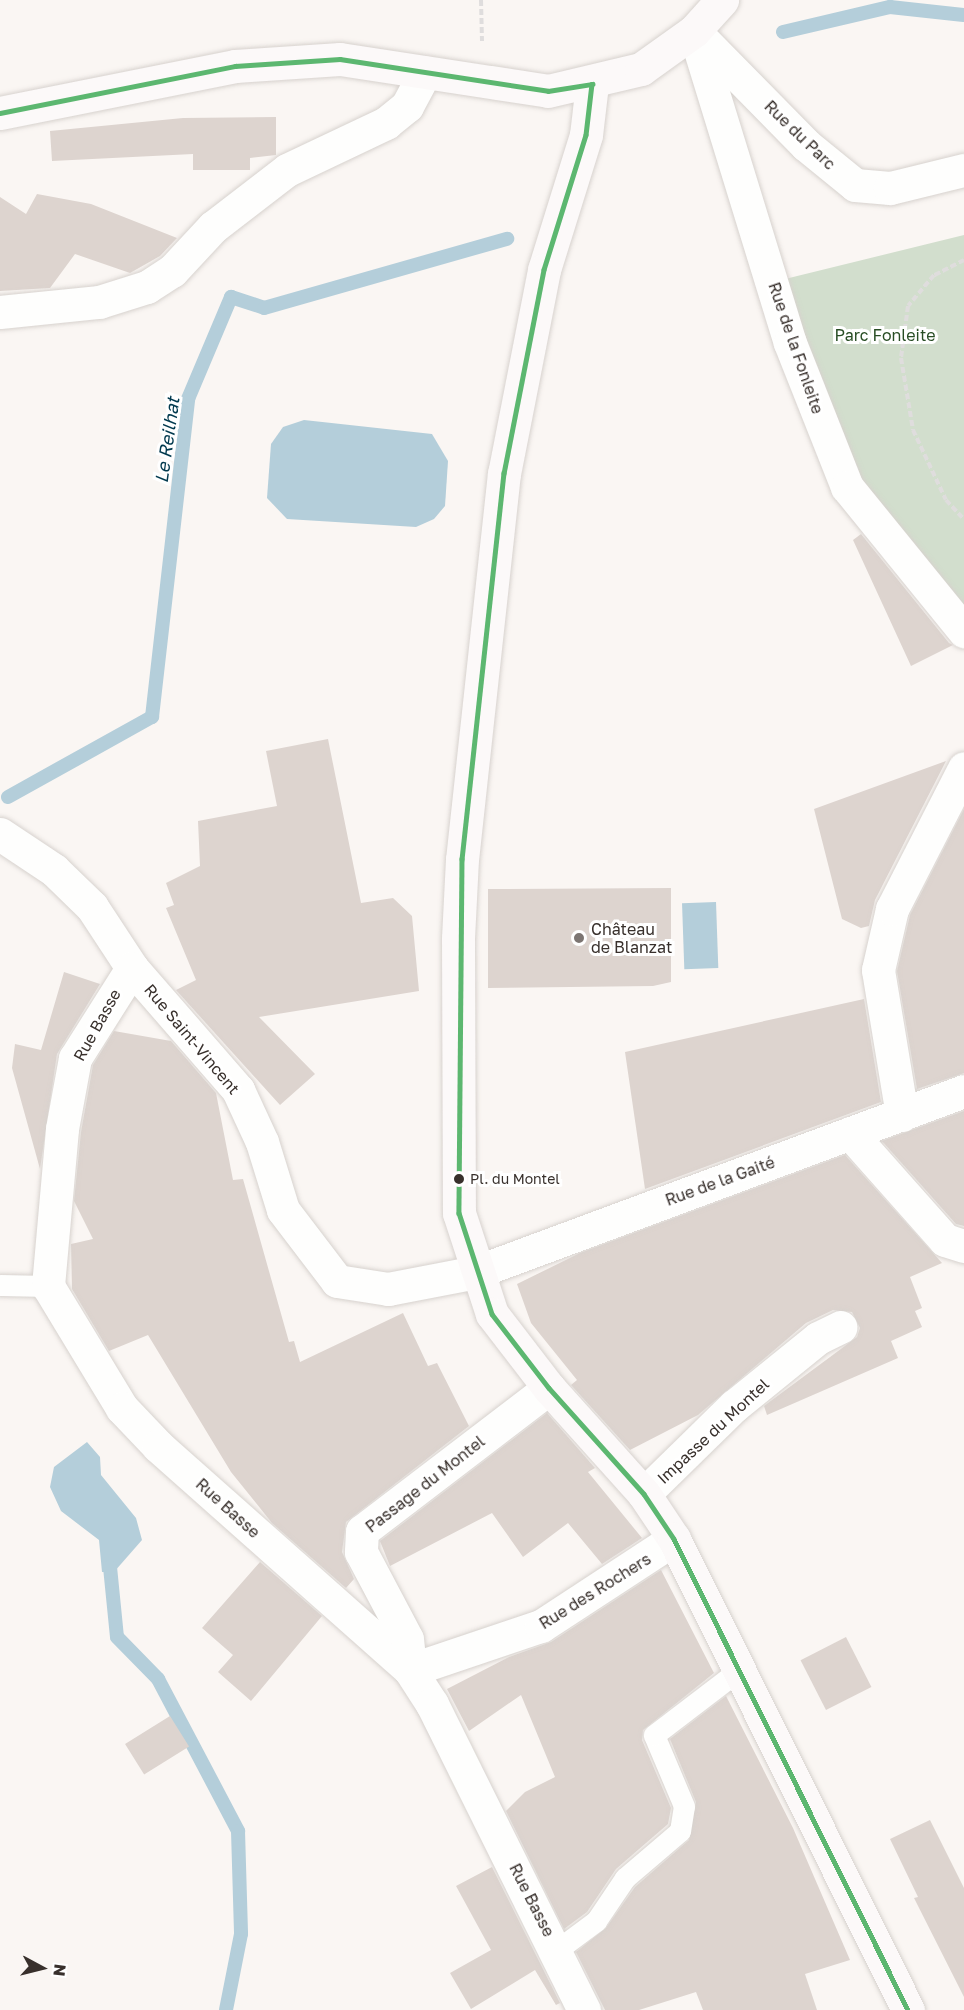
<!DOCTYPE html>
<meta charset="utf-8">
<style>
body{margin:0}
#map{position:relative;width:964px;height:2010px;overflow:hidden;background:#faf6f3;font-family:"Golos Text",sans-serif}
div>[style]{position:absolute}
.green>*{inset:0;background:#d2decd}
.water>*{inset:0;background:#b4ceda;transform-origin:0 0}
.stream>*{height:14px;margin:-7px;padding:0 7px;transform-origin:7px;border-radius:7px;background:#b4ceda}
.building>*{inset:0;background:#ddd4cf;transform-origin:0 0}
.path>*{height:4px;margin-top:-2px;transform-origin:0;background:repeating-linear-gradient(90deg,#dfdddd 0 6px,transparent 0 9px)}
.roads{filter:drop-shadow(0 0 2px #d7d2ce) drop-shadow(0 0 2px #d7d2ce)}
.lane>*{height:21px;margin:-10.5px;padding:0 10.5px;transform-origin:10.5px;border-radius:10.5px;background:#fefefd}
.street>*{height:33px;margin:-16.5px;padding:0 16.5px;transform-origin:16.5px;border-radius:16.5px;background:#fefefd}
.secondary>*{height:33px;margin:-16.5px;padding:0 16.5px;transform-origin:16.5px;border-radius:16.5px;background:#fcf9f9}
.bus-1>*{height:4.5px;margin:-2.25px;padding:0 2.25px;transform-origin:2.25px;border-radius:2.25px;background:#5cb770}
.dots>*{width:16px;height:16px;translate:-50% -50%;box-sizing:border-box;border:3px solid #fff;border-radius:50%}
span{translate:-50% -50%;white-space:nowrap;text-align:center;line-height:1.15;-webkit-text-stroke:6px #fff;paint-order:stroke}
.bus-label{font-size:14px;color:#38302c}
.left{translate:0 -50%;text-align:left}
.street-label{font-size:16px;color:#38302c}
.park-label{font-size:16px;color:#284d24}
.poi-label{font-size:16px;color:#38302c}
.water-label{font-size:18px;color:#01394e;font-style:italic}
.north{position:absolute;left:12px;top:1938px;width:60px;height:60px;-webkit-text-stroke:4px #fff;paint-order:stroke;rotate:97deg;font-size:16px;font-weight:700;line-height:24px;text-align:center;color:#38302c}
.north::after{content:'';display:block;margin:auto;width:21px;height:27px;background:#38302c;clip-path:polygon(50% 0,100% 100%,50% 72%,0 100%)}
</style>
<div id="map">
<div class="green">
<i style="clip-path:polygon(964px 235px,964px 615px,857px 483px,785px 279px)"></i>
</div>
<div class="water">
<i style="clip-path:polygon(304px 420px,432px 434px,448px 461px,445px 506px,434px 519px,416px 527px,287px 519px,267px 498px,271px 444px,283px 427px)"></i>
<i style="left:716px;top:902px;width:66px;height:34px;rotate:88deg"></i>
<i style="clip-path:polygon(87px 1442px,100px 1457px,101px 1475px,136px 1518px,142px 1540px,114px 1572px,102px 1572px,99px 1540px,61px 1511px,50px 1487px,54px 1467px)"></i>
</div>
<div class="stream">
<i style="left:783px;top:32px;width:110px;rotate:-13.2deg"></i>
<i style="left:890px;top:7px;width:74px;rotate:6.2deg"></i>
<i style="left:8px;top:797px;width:165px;rotate:-29.1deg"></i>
<i style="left:152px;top:717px;width:320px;rotate:-83.5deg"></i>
<i style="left:188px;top:399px;width:111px;rotate:-67.1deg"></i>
<i style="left:231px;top:297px;width:35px;rotate:18deg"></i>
<i style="left:264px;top:308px;width:253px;rotate:-15.9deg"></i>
<i style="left:110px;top:1567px;width:70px;rotate:84.3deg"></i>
<i style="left:117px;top:1637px;width:59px;rotate:45.7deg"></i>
<i style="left:158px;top:1679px;width:172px;rotate:62.2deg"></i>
<i style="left:238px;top:1831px;width:103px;rotate:88.3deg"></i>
<i style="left:241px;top:1934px;width:77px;rotate:101.2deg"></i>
</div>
<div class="building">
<i style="clip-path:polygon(276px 117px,276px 155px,250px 158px,250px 170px,193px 170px,193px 154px,52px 161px,50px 131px,183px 118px)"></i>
<i style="clip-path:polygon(37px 194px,91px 204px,177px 238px,160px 256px,130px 273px,75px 254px,50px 288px,0 291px,0 197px,26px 214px)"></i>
<i style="clip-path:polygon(861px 534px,949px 643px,953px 645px,911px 666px,853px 540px)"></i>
<i style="clip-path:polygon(328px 739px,361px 903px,393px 898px,412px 916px,419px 991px,259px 1017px,315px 1074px,280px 1105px,176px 990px,196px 980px,166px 908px,174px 905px,166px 883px,200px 866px,198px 821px,277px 806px,266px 751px)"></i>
<i style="clip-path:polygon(946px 761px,875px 900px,869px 926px,861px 928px,842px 919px,814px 809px)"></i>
<i style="clip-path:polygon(964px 809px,964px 1073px,917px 1089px,897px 971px,910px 915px)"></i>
<i style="clip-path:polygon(671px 888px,671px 982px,653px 986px,488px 988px,488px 889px)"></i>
<i style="clip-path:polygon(64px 972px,100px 984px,57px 1054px,40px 1169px,12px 1068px,15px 1044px,41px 1050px)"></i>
<i style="clip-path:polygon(864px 999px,881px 1102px,645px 1189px,625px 1052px)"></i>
<i style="clip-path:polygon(114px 1031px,171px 1041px,216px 1093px,233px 1180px,243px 1179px,289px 1342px,294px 1341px,300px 1362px,403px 1313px,428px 1366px,437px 1363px,469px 1426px,346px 1522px,342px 1552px,354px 1579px,346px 1588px,272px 1523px,231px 1472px,148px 1335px,109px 1351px,72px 1289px,71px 1244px,93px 1239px,74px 1201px,81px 1132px,93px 1065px)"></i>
<i style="clip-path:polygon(964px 1111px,964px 1226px,956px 1224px,882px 1141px)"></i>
<i style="clip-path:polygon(845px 1155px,942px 1263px,910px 1277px,922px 1308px,915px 1311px,922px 1327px,891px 1341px,898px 1358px,767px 1415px,764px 1406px,857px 1337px,860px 1328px,852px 1312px,833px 1310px,806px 1323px,698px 1415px,630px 1450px,571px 1385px,577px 1380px,531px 1323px,517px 1284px,580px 1253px)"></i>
<i style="clip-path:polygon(547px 1413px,595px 1468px,588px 1472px,642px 1538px,602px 1564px,568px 1523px,523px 1557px,492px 1513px,390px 1566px,380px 1541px)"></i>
<i style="clip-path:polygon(260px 1562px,322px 1616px,251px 1701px,218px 1672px,233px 1655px,202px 1628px)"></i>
<i style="clip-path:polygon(661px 1570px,714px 1673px,643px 1730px,642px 1740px,671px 1808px,668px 1824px,616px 1869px,587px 1912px,564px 1929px,506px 1811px,525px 1792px,555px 1777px,521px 1695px,469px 1731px,447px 1689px,509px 1657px,551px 1642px)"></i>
<i style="left:846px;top:1637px;width:56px;height:51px;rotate:63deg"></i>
<i style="clip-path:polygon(726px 1696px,793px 1828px,850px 1960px,805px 1974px,817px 2010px,703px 2010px,696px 1992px,639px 2010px,605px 2010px,576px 1952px,606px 1928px,635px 1887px,689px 1840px,696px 1802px,670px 1739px)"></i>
<i style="left:170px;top:1716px;width:36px;height:53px;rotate:58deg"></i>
<i style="clip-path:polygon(930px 1820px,964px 1888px,964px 1997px,914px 1898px,918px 1897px,890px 1839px)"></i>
<i style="clip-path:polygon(492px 1867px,560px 2003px,556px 2005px,535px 1970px,471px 2009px,450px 1973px,491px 1950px,456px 1886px)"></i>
</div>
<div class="path">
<i style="left:481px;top:0;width:41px;rotate:88.6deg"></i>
<i style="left:964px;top:260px;width:34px;rotate:153deg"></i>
<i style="left:934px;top:275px;width:40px;rotate:130deg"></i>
<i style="left:908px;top:306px;width:52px;rotate:97.7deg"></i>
<i style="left:901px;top:358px;width:73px;rotate:80.5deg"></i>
<i style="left:913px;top:430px;width:77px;rotate:64.8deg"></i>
<i style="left:946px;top:500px;width:26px;rotate:47deg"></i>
</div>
<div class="roads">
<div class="lane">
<i style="left:0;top:1285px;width:48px;rotate:1.2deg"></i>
<i style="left:557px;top:1950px;width:49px;rotate:-36.6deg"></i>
<i style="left:596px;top:1921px;width:52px;rotate:-56deg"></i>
<i style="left:625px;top:1878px;width:72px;rotate:-40.5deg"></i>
<i style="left:680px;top:1831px;width:25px;rotate:-81deg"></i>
<i style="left:684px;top:1806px;width:77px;rotate:-112.9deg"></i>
<i style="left:654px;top:1735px;width:107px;rotate:-37.4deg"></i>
</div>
<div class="street">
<i style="left:694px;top:31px;width:326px;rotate:72.9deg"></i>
<i style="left:790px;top:343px;width:155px;rotate:68.4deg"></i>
<i style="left:847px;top:487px;width:186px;rotate:50.9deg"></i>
<i style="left:698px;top:35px;width:154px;rotate:45.5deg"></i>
<i style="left:806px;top:145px;width:63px;rotate:39.2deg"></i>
<i style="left:855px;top:185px;width:35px;rotate:5deg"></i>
<i style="left:890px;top:188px;width:76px;rotate:-13.7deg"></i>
<i style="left:0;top:312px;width:100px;rotate:-5.8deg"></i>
<i style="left:99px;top:302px;width:50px;rotate:-17.4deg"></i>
<i style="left:147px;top:287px;width:30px;rotate:-33deg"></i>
<i style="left:172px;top:271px;width:60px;rotate:-47deg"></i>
<i style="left:213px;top:227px;width:93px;rotate:-37.6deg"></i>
<i style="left:287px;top:170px;width:110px;rotate:-25.4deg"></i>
<i style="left:386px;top:123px;width:27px;rotate:-39deg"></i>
<i style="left:407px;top:106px;width:38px;rotate:-62deg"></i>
<i style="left:0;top:834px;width:65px;rotate:33.7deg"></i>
<i style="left:54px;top:870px;width:53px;rotate:44.2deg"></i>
<i style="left:92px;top:907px;width:73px;rotate:56.7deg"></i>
<i style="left:132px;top:968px;width:162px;rotate:49deg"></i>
<i style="left:238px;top:1090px;width:57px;rotate:65.2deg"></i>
<i style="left:262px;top:1142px;width:71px;rotate:72.8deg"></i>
<i style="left:283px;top:1210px;width:89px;rotate:52.7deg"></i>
<i style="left:337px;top:1281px;width:52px;rotate:8.9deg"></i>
<i style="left:388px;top:1289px;width:90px;rotate:-10.9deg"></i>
<i style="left:476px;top:1272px;width:520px;rotate:-20.35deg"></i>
<i style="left:132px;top:968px;width:107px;rotate:122.3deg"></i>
<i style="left:75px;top:1058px;width:72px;rotate:100.4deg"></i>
<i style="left:62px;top:1129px;width:158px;rotate:95.1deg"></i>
<i style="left:48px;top:1286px;width:143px;rotate:58.8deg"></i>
<i style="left:122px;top:1408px;width:52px;rotate:46.5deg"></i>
<i style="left:158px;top:1446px;width:337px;rotate:41.6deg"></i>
<i style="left:410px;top:1670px;width:40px;rotate:57.1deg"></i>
<i style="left:432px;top:1704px;width:342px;rotate:63.6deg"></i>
<i style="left:902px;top:1115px;width:147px;rotate:-99.4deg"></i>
<i style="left:878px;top:970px;width:63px;rotate:-77.1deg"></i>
<i style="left:892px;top:909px;width:158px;rotate:-62.9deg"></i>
<i style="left:850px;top:1133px;width:143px;rotate:48.4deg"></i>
<i style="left:945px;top:1240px;width:20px;rotate:18deg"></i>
<i style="left:549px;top:1388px;width:235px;rotate:142.6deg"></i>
<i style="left:362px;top:1531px;width:21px;rotate:93deg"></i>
<i style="left:361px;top:1552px;width:98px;rotate:62.1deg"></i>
<i style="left:407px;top:1639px;width:31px;rotate:84deg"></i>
<i style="left:410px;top:1670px;width:138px;rotate:-18.6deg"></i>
<i style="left:541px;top:1626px;width:159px;rotate:-33.2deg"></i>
<i style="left:644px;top:1494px;width:126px;rotate:-44.4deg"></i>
<i style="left:734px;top:1406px;width:108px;rotate:-39deg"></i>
<i style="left:818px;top:1338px;width:25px;rotate:-26deg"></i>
</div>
<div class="secondary">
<i style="left:592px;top:84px;width:51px;rotate:96.7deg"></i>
<i style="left:586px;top:135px;width:141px;rotate:107.3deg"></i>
<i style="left:544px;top:270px;width:207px;rotate:101.1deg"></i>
<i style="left:504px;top:473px;width:388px;rotate:96.2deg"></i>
<i style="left:462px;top:859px;width:80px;rotate:92.9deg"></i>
<i style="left:458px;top:939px;width:274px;rotate:89.8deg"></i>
<i style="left:459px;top:1213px;width:106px;rotate:71.9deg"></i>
<i style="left:492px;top:1314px;width:93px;rotate:52.4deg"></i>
<i style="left:549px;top:1388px;width:142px;rotate:48.1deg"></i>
<i style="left:644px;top:1494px;width:54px;rotate:56.3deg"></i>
<i style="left:674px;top:1539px;width:526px;rotate:63.58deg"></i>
<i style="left:0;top:113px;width:240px;rotate:-11.3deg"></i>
<i style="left:235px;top:66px;width:105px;rotate:-3.8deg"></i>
<i style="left:340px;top:59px;width:210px;rotate:8.7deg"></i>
<i style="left:548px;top:91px;width:96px;rotate:-13.3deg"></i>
<i style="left:641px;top:69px;width:65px;rotate:-35.6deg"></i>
<i style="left:694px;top:31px;width:42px;rotate:-47.9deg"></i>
</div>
</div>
<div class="bus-1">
<i style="left:592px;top:84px;width:51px;rotate:96.7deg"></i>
<i style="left:586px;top:135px;width:141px;rotate:107.3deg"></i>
<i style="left:544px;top:270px;width:207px;rotate:101.1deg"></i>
<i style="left:504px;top:473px;width:388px;rotate:96.2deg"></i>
<i style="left:462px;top:859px;width:354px;rotate:90.5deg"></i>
<i style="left:459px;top:1213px;width:106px;rotate:71.9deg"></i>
<i style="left:492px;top:1314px;width:93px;rotate:52.4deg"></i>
<i style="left:549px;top:1388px;width:142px;rotate:48.1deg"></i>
<i style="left:644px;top:1494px;width:54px;rotate:56.3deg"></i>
<i style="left:674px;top:1539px;width:526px;rotate:63.58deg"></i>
<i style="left:0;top:113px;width:240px;rotate:-11.3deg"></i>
<i style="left:235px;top:66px;width:105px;rotate:-3.8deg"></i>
<i style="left:340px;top:59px;width:210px;rotate:8.7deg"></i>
<i style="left:548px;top:91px;width:45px;rotate:-9deg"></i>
</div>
<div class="dots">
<i style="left:579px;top:938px;background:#7c7572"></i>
<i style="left:459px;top:1179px;background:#38302c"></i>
</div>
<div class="bus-label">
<span class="left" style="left:470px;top:1179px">Pl. du Montel</span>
</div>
<div class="street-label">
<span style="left:800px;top:135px;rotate:44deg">Rue du Parc</span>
<span style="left:796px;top:348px;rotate:71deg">Rue de la Fonleite</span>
<span style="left:97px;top:1025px;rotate:-61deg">Rue Basse</span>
<span style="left:192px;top:1039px;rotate:50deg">Rue Saint-Vincent</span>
<span style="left:720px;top:1181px;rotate:-20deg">Rue de la Gaité</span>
<span style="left:713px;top:1431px;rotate:-43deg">Impasse du Montel</span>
<span style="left:425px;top:1484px;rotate:-38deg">Passage du Montel</span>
<span style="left:228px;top:1508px;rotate:42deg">Rue Basse</span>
<span style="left:595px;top:1591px;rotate:-32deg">Rue des Rochers</span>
<span style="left:532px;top:1900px;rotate:63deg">Rue Basse</span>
</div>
<div class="park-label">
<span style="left:885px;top:335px">Parc Fonleite</span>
</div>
<div class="poi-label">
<span class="left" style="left:591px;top:938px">Château<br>de Blanzat</span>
</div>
<div class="water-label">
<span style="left:167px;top:440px;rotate:-82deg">Le Reilhat</span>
</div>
<div class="north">N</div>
</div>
